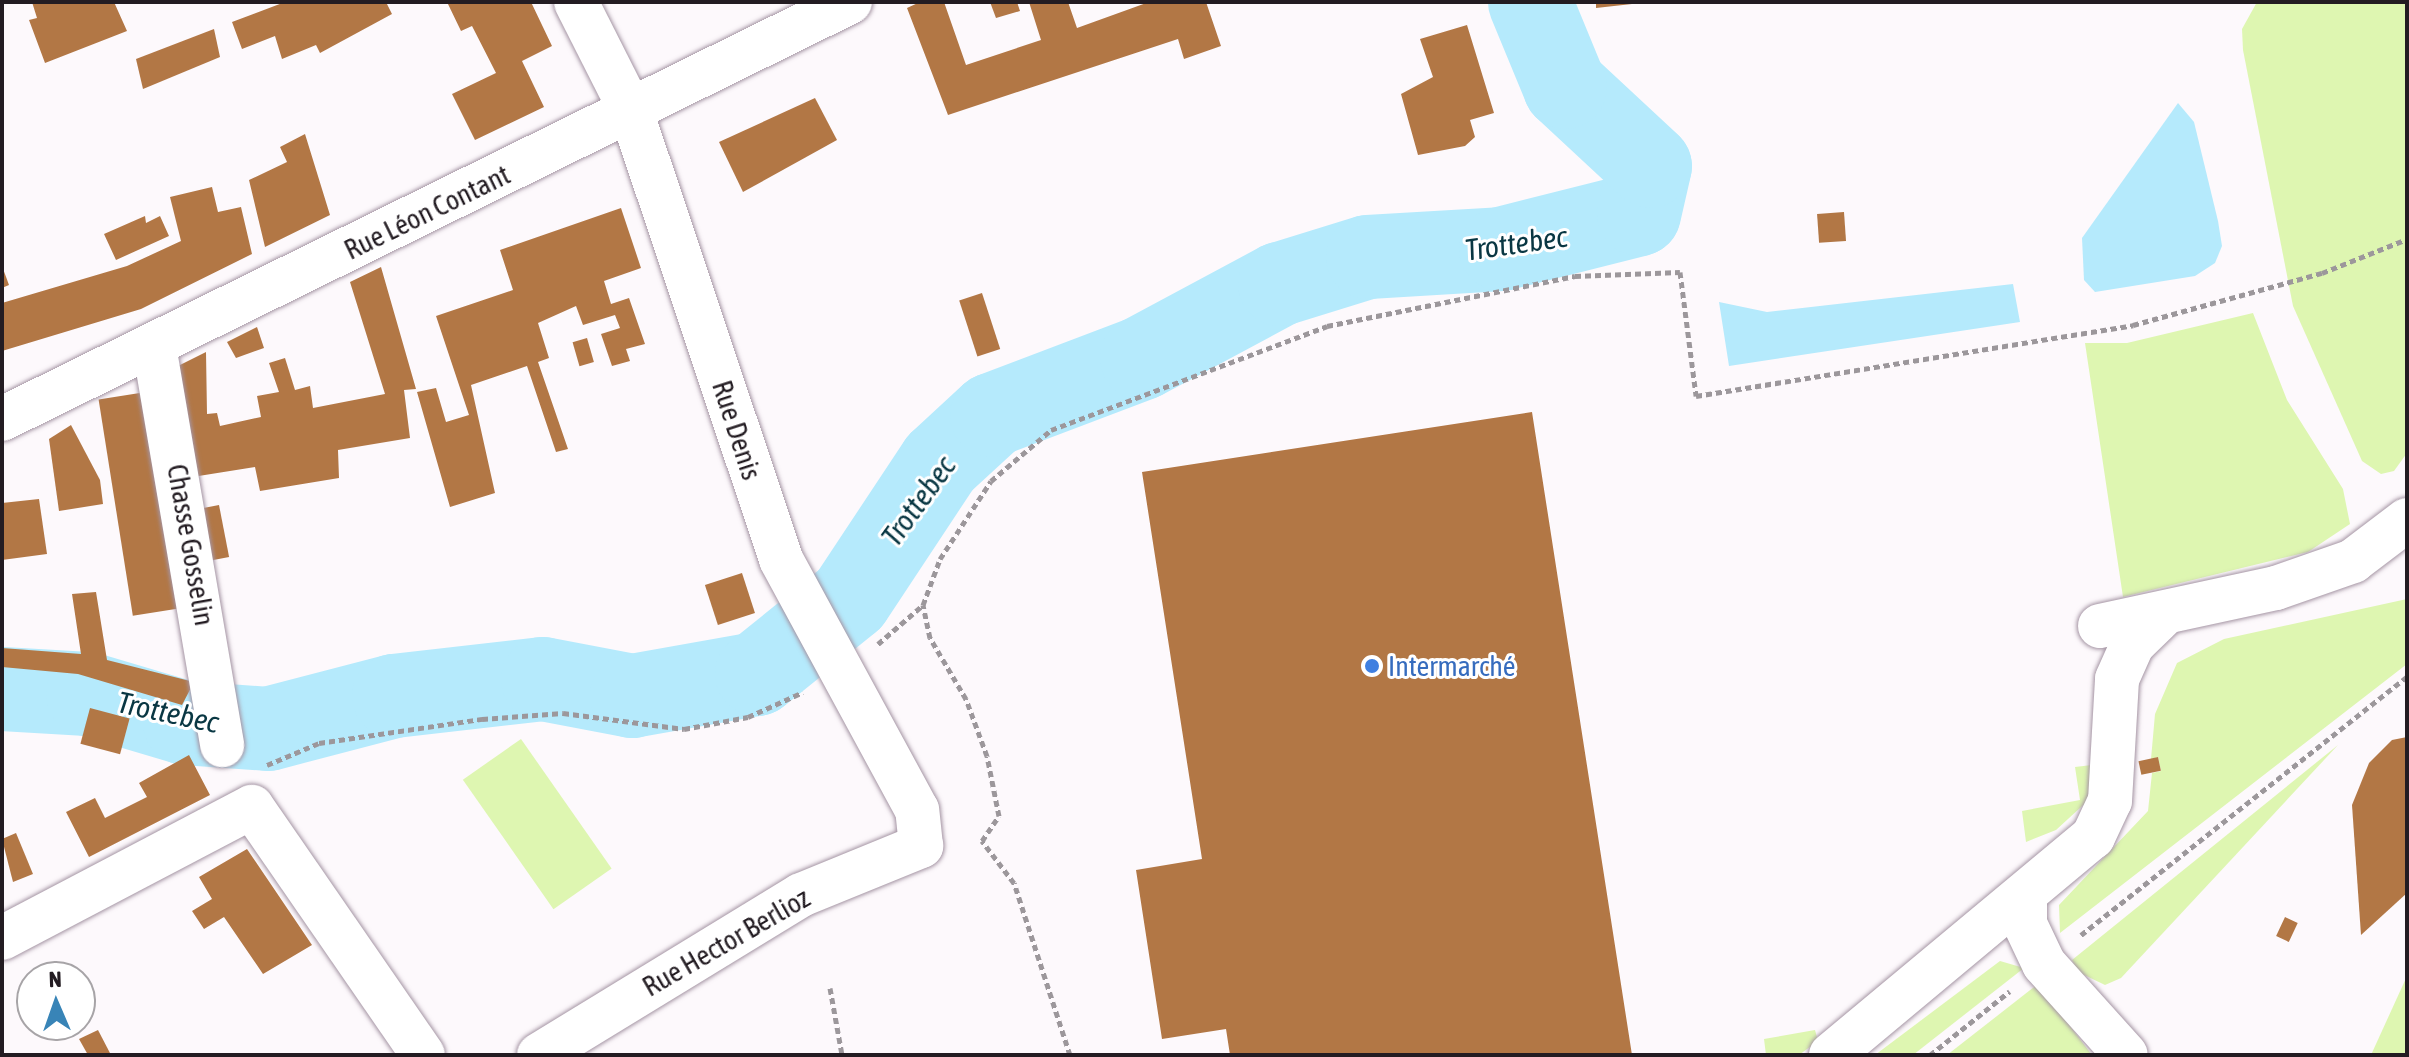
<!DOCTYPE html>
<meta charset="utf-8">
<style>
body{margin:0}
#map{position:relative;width:2409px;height:1057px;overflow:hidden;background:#fdf9fc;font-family:"Asap Condensed",sans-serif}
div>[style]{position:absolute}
.green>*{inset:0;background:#def6b1;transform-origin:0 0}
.water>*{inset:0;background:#b5eafc}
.river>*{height:84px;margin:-42px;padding:0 42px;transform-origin:42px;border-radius:42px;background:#b5eafc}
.building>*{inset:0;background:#b27745;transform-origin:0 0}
.path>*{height:5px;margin-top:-2.5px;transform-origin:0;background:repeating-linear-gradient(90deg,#9c979b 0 6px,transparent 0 10px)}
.roads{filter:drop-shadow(0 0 2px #a595a4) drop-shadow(0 0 2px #a595a4)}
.minor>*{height:44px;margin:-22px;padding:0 22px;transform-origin:22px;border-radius:22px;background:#fff}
.dots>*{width:22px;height:22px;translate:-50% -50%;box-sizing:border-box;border:4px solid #fff;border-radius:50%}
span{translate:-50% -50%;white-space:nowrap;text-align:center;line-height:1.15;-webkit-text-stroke:6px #fff;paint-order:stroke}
.street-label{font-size:28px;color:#231c22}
.shop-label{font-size:28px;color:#366cbe}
.left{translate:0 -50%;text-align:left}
.water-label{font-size:30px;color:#093743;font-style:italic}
.frame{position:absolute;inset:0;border:4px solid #231c22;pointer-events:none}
.north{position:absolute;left:16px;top:961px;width:80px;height:80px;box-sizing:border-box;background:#fff;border:2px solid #a7a4a7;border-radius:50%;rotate:358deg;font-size:22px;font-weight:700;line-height:32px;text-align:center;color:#231c22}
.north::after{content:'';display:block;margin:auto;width:28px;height:36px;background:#3884b7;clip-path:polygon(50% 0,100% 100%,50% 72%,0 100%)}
</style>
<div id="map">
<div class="green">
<i style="clip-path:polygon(2257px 2px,2407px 2px,2407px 453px,2394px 471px,2381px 474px,2362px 461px,2293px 306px,2243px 50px,2242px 29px)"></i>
<i style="clip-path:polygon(2253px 313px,2287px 400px,2343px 489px,2350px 524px,2308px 552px,2123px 597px,2085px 343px,2127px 343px)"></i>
<i style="clip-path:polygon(2407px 599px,2407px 664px,2060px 933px,2059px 905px,2148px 811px,2152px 773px,2161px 771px,2158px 757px,2151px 759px,2155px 714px,2177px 663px,2224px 639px)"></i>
<i style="left:521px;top:739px;width:158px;height:71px;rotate:55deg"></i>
<i style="clip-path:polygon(2338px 745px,2121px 978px,2105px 985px,2078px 972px,2072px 960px)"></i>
<i style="clip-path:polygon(2092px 765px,2092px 797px,2056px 830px,2026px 842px,2022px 811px,2080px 800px,2075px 767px)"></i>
<i style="clip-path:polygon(2000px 961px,2024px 968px,1913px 1055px,1875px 1055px)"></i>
<i style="clip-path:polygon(2407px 976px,2407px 1055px,2371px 1055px)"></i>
<i style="clip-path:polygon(2038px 984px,2092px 1055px,1947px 1055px)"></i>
<i style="clip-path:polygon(1815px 1030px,1818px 1041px,1799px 1055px,1766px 1055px,1764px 1039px)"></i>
</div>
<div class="water">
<i style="clip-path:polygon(2178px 103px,2194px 122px,2218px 221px,2222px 246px,2215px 263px,2195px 276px,2095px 292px,2084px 280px,2082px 238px)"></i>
<i style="clip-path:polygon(2013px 284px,2020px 322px,1729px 366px,1719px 302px,1767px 312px)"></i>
</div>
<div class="river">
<i style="left:2px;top:689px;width:86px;rotate:3.3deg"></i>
<i style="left:88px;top:694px;width:101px;rotate:16.6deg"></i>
<i style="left:185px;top:723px;width:83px;rotate:4.1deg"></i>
<i style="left:268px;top:729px;width:130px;rotate:-14.7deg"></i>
<i style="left:394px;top:696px;width:150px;rotate:-6.5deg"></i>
<i style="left:543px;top:679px;width:91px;rotate:10.8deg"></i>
<i style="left:632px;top:696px;width:127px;rotate:-10deg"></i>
<i style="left:757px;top:674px;width:119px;rotate:-38.9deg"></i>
<i style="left:850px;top:599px;width:163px;rotate:-56.5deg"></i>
<i style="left:940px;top:463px;width:71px;rotate:-42.7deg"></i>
<i style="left:992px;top:415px;width:160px;rotate:-20.8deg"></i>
<i style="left:1142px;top:358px;width:157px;rotate:-28.2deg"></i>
<i style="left:1280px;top:284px;width:92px;rotate:-17.1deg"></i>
<i style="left:1368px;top:257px;width:133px;rotate:-3.4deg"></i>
<i style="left:1501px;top:249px;width:142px;rotate:-14.2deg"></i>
<i style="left:1639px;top:214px;width:49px;rotate:-77.1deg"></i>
<i style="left:1650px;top:166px;width:116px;rotate:-137.1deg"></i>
<i style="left:1565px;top:87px;width:92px;rotate:-112.4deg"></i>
</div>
<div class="building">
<i style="clip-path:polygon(32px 2px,114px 2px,127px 31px,45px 63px,29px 20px,37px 18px)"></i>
<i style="clip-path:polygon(285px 2px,386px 2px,392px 14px,320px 53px,316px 45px,282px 59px,275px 36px,242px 49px,232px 22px)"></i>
<i style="clip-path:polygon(447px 2px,531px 2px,552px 46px,522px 61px,544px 107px,475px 140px,452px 94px,496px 73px,472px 26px,461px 31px)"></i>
<i style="clip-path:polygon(920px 2px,944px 2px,966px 65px,1041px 40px,1029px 2px,1068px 2px,1077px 28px,1149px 2px,1206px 2px,1221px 46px,1184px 59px,1178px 39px,948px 115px,907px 8px)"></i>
<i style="clip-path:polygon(990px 2px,1017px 2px,1020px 11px,996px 18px)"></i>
<i style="clip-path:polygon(1596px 2px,1632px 2px,1632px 4px,1596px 8px)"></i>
<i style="clip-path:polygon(1467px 25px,1494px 113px,1470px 120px,1475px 137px,1465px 146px,1418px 155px,1401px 94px,1433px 77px,1420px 39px)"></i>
<i style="clip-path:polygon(214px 29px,220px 57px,143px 89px,136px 59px)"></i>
<i style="clip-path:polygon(815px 98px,837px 140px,743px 192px,719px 142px)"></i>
<i style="clip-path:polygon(305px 134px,330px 215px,265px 247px,249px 180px,287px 162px,280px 147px)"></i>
<i style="clip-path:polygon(212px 187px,218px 212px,241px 207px,252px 254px,141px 309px,2px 351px,2px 303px,127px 266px,181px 241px,170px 197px)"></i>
<i style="clip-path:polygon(621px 208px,641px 268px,604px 281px,611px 304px,629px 298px,645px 344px,626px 349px,630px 361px,612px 366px,601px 334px,620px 328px,615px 315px,583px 325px,576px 306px,538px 323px,549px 358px,538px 362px,568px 449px,556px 452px,527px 366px,471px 385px,495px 493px,450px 507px,417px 392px,436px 388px,446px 422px,469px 415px,436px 316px,513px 290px,500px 250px)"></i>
<i style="left:1844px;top:212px;width:29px;height:27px;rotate:86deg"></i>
<i style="clip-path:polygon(145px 216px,146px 223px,160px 216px,169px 236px,116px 260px,104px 234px)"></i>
<i style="clip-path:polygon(2px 266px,9px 285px,2px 288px)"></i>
<i style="clip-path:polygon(381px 267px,416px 389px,404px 390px,410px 438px,338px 450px,339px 478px,260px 491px,255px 467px,186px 478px,166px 372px,206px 352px,207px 414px,217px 413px,220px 426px,261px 417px,257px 396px,279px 392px,269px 363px,285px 358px,295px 390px,310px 386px,313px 408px,385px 394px,350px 282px)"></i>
<i style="left:982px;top:293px;width:59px;height:24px;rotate:72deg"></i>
<i style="clip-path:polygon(257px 327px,264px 348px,236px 358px,227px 342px)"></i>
<i style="left:587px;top:338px;width:25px;height:15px;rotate:74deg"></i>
<i style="left:146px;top:392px;width:219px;height:48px;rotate:81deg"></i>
<i style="clip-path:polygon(1532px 412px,1632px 1055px,1230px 1055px,1226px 1029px,1162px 1039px,1136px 870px,1202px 859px,1142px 472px)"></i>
<i style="clip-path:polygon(71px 425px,100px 480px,103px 504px,59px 511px,49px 439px)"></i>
<i style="clip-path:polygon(39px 499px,47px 554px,2px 560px,2px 503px)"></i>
<i style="left:219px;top:505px;width:53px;height:28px;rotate:79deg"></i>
<i style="left:742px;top:573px;width:42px;height:39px;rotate:72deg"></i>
<i style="clip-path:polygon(96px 592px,107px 660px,194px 682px,182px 705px,78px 674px,2px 667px,2px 648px,81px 654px,72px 594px)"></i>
<i style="left:90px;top:708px;width:41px;height:37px;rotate:15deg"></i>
<i style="clip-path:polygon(2407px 737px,2407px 893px,2361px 935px,2352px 805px,2369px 763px,2392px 740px)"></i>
<i style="clip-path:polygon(189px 755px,210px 795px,89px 857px,66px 812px,95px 798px,105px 818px,147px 797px,139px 783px)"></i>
<i style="left:2158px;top:757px;width:14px;height:20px;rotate:78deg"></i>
<i style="clip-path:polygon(16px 833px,33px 874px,13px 882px,2px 839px)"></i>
<i style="clip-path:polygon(247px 849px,312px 945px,263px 974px,224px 917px,204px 929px,192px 911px,212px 899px,199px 877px)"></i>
<i style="left:2285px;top:917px;width:14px;height:21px;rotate:25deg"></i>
<i style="clip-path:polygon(98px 1030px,111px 1055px,88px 1055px,79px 1039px)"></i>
</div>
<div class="path">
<i style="left:878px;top:644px;width:60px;rotate:-40.9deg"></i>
<i style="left:267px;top:765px;width:56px;rotate:-22.9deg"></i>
<i style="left:319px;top:743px;width:165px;rotate:-8.4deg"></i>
<i style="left:482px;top:719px;width:81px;rotate:-4.2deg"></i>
<i style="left:563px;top:713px;width:122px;rotate:7.5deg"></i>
<i style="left:684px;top:729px;width:65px;rotate:-10.6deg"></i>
<i style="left:748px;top:717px;width:60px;rotate:-24.4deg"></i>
<i style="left:2081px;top:935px;width:416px;rotate:-38.4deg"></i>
<i style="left:830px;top:988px;width:68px;rotate:79.8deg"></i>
<i style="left:1070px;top:1055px;width:181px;rotate:-108deg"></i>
<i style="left:1014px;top:883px;width:53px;rotate:-127.3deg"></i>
<i style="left:982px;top:841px;width:30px;rotate:-56deg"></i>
<i style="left:999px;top:816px;width:61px;rotate:-101.3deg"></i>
<i style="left:987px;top:756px;width:61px;rotate:-110.2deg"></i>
<i style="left:966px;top:699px;width:71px;rotate:-120.5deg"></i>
<i style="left:930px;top:638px;width:34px;rotate:-102deg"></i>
<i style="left:923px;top:605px;width:49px;rotate:-69.7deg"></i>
<i style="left:940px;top:559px;width:93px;rotate:-56.8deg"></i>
<i style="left:991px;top:481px;width:79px;rotate:-40.4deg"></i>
<i style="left:1051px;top:430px;width:295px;rotate:-20.6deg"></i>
<i style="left:1327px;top:326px;width:253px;rotate:-11.4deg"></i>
<i style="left:1575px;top:276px;width:105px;rotate:-2.2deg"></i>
<i style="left:1680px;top:272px;width:125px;rotate:82.6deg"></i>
<i style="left:1696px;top:396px;width:443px;rotate:-9.2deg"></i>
<i style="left:2133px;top:325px;width:196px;rotate:-15.4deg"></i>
<i style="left:2322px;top:273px;width:92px;rotate:-21.8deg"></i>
<i style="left:1930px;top:1055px;width:102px;rotate:-38.7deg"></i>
</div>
<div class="roads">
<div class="minor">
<i style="left:154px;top:346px;width:405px;rotate:80.3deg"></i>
<i style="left:2px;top:419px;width:945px;rotate:-26.19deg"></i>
<i style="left:2100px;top:626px;width:180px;rotate:-12.2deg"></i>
<i style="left:2276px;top:588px;width:82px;rotate:-19.3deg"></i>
<i style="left:2353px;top:561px;width:68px;rotate:-37.2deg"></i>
<i style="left:2025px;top:900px;width:24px;rotate:90deg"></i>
<i style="left:2025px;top:924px;width:44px;rotate:64.6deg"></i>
<i style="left:2044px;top:964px;width:122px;rotate:48deg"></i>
<i style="left:2px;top:938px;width:282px;rotate:-27.7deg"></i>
<i style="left:252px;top:807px;width:301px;rotate:55.4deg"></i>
<i style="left:539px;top:1055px;width:307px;rotate:-31.4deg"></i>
<i style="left:801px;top:895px;width:130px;rotate:-22.2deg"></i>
<i style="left:921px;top:846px;width:36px;rotate:-96deg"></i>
<i style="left:917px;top:810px;width:285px;rotate:-118.5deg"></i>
<i style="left:781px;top:559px;width:472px;rotate:-108.5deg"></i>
<i style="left:631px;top:111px;width:122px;rotate:-116.8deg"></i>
<i style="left:1831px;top:1055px;width:341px;rotate:-39.8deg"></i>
<i style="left:2093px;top:837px;width:40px;rotate:-65deg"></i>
<i style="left:2110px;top:801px;width:122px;rotate:-86.7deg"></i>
<i style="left:2117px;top:679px;width:37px;rotate:-66deg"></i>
<i style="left:2132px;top:645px;width:43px;rotate:-44.1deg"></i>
</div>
</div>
<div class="dots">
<i style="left:1372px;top:666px;background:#3f7fe0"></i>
</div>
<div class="street-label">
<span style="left:427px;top:212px;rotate:-26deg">Rue Léon Contant</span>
<span style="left:737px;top:430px;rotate:72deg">Rue Denis</span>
<span style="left:191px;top:545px;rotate:80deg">Chasse Gosselin</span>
<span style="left:726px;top:942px;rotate:-30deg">Rue Hector Berlioz</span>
</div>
<div class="shop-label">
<span class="left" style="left:1388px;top:666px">Intermarché</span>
</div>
<div class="water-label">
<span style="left:1516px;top:243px;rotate:-8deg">Trottebec</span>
<span style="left:918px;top:501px;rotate:-54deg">Trottebec</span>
<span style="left:168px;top:712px;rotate:12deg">Trottebec</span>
</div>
<div class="frame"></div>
<div class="north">N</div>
</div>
